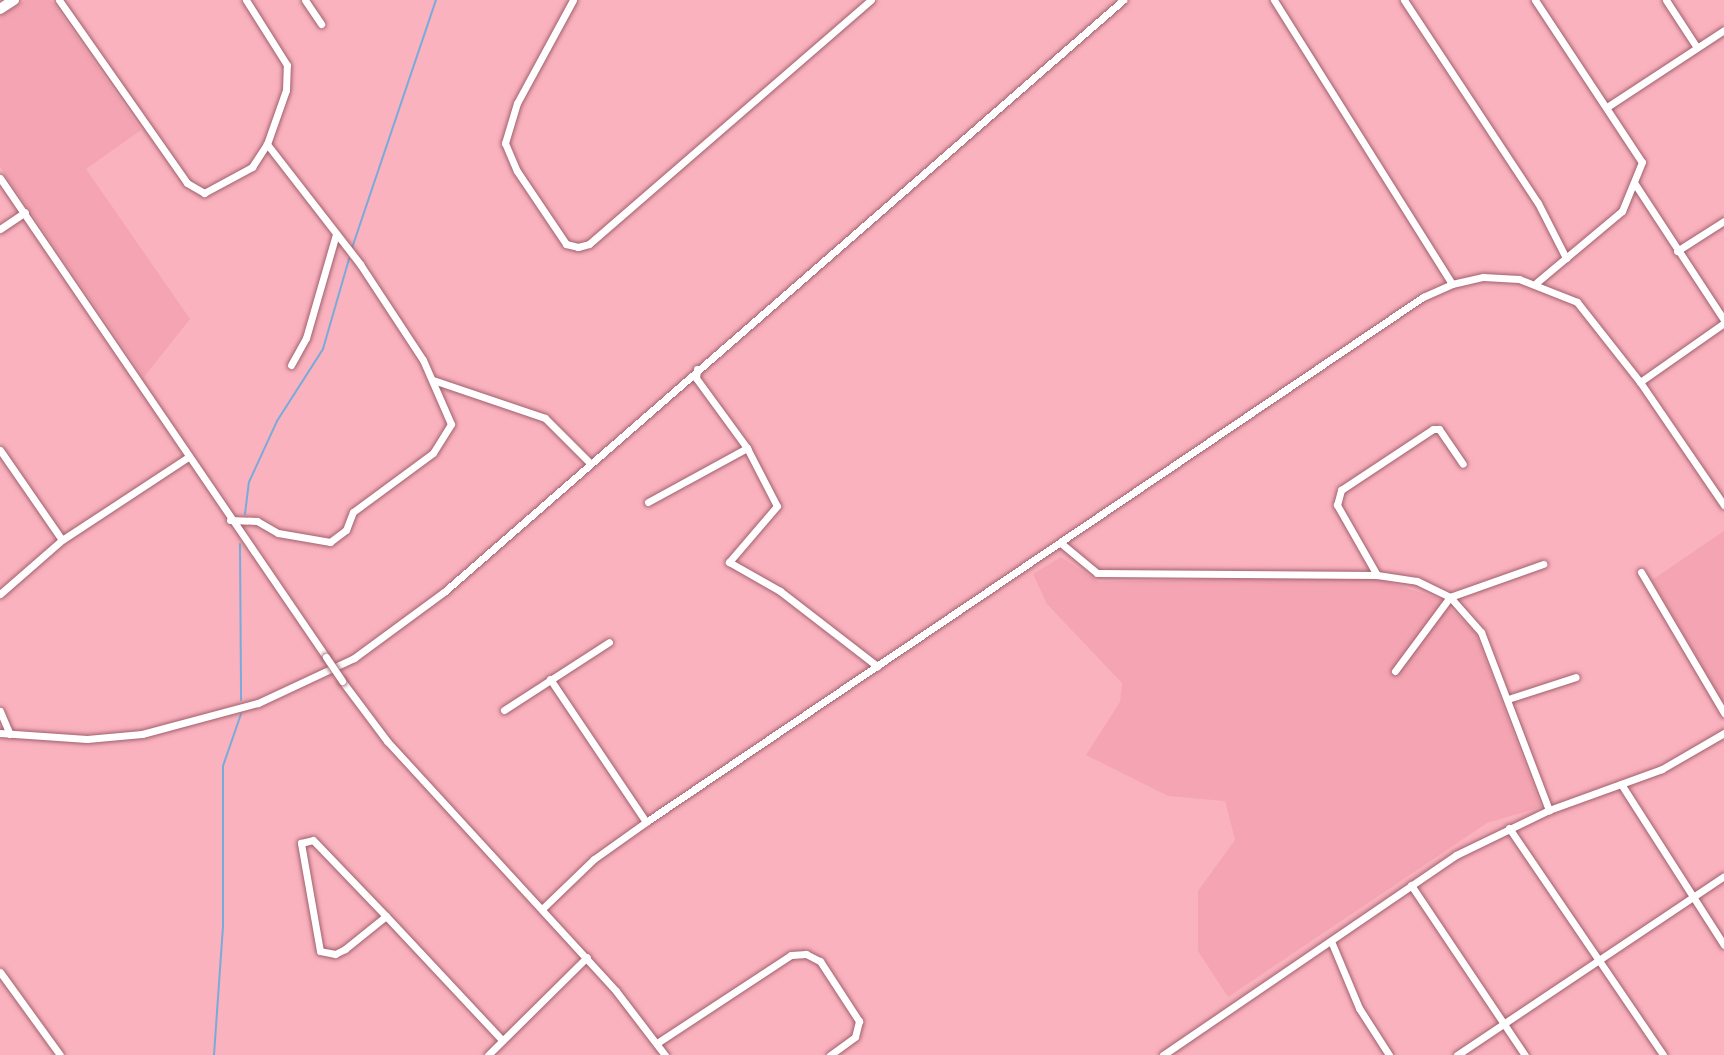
<!DOCTYPE html>
<style>
body{margin:0}
#map{position:relative;width:1724px;height:1055px;overflow:hidden;background:#fab2be;font-family:Montserrat,sans-serif}
div>[style]{position:absolute}
.built>*{inset:0;background:#f4a4b2}
.stream>*{height:2px;margin:-1px;padding:0 1px;transform-origin:1px;border-radius:1px;background:#78abdb}
.roads{filter:drop-shadow(0 0 2px #a1606d) drop-shadow(0 0 2px #a1606d)}
.street>*{height:7px;margin:-3.5px;padding:0 3.5px;transform-origin:3.5px;border-radius:3.5px;background:#fff}
.secondary>*{height:10px;margin:-5px;padding:0 5px;transform-origin:5px;border-radius:5px;background:#fff}
.bridges{filter:drop-shadow(0 0 2px #a1606d) drop-shadow(0 0 2px #a1606d)}
.street-bridge>*{height:7px;margin:-3.5px;padding:0 3.5px;transform-origin:3.5px;border-radius:3.5px;background:#fff}
span{translate:-50% -50%;white-space:nowrap;text-align:center;line-height:1.15;-webkit-text-stroke:7px #fec3cd;paint-order:stroke}
</style>
<div id="map">
<div class="built">
<i style="clip-path:polygon(25px 0,51px 0,141px 130px,86px 169px,190px 319px,144px 377px,0 167px,0 17px)"></i>
<i style="clip-path:polygon(1724px 531px,1724px 703px,1652px 580px)"></i>
<i style="clip-path:polygon(1061px 557px,1099px 582px,1366px 575px,1440px 599px,1475px 632px,1541px 807px,1487px 823px,1228px 997px,1198px 951px,1198px 891px,1235px 840px,1225px 801px,1168px 796px,1086px 755px,1120px 702px,1122px 683px,1047px 604px,1033px 574px)"></i>
</div>
<div class="stream">
<i style="left:352px;top:248px;width:262px;rotate:-71.3deg"></i>
<i style="left:245px;top:514px;width:32px;rotate:-83deg"></i>
<i style="left:249px;top:482px;width:67px;rotate:-65.3deg"></i>
<i style="left:277px;top:421px;width:85px;rotate:-57.4deg"></i>
<i style="left:323px;top:349px;width:94px;rotate:-73.9deg"></i>
<i style="left:240px;top:544px;width:156px;rotate:89.6deg"></i>
<i style="left:214px;top:1055px;width:128px;rotate:-86deg"></i>
<i style="left:223px;top:927px;width:161px;rotate:-90deg"></i>
<i style="left:223px;top:766px;width:55px;rotate:-70.9deg"></i>
</div>
<div class="roads">
<div class="street">
<i style="left:59px;top:0;width:223px;rotate:55deg"></i>
<i style="left:187px;top:183px;width:20px;rotate:30deg"></i>
<i style="left:204px;top:193px;width:55px;rotate:-28.4deg"></i>
<i style="left:252px;top:167px;width:27px;rotate:-57deg"></i>
<i style="left:267px;top:144px;width:57px;rotate:-70.6deg"></i>
<i style="left:286px;top:90px;width:25px;rotate:-88deg"></i>
<i style="left:287px;top:65px;width:77px;rotate:-122.2deg"></i>
<i style="left:305px;top:0;width:29px;rotate:56deg"></i>
<i style="left:573px;top:0;width:117px;rotate:118.5deg"></i>
<i style="left:517px;top:103px;width:42px;rotate:106.7deg"></i>
<i style="left:505px;top:143px;width:30px;rotate:67deg"></i>
<i style="left:517px;top:171px;width:88px;rotate:56.1deg"></i>
<i style="left:566px;top:244px;width:12px;rotate:14deg"></i>
<i style="left:578px;top:247px;width:11px;rotate:-15deg"></i>
<i style="left:589px;top:244px;width:373px;rotate:-40.9deg"></i>
<i style="left:1274px;top:0;width:335px;rotate:57.9deg"></i>
<i style="left:1404px;top:0;width:243px;rotate:56.6deg"></i>
<i style="left:1538px;top:203px;width:62px;rotate:63deg"></i>
<i style="left:1535px;top:0;width:194px;rotate:56.6deg"></i>
<i style="left:1642px;top:162px;width:53px;rotate:112.2deg"></i>
<i style="left:1622px;top:211px;width:111px;rotate:140.1deg"></i>
<i style="left:1666px;top:0;width:55px;rotate:56.9deg"></i>
<i style="left:1607px;top:107px;width:140px;rotate:-33.3deg"></i>
<i style="left:0;top:178px;width:579px;rotate:55.76deg"></i>
<i style="left:1635px;top:184px;width:163px;rotate:56.8deg"></i>
<i style="left:0;top:229px;width:30px;rotate:-34deg"></i>
<i style="left:1677px;top:251px;width:56px;rotate:-32.6deg"></i>
<i style="left:291px;top:365px;width:31px;rotate:-61deg"></i>
<i style="left:306px;top:338px;width:108px;rotate:-73.9deg"></i>
<i style="left:697px;top:369px;width:9px;rotate:96deg"></i>
<i style="left:696px;top:378px;width:87px;rotate:53.9deg"></i>
<i style="left:747px;top:448px;width:65px;rotate:62.7deg"></i>
<i style="left:777px;top:506px;width:74px;rotate:130.6deg"></i>
<i style="left:729px;top:562px;width:59px;rotate:29.6deg"></i>
<i style="left:780px;top:591px;width:123px;rotate:37.7deg"></i>
<i style="left:433px;top:380px;width:118px;rotate:18.7deg"></i>
<i style="left:545px;top:418px;width:64px;rotate:45deg"></i>
<i style="left:1640px;top:382px;width:103px;rotate:-35.1deg"></i>
<i style="left:0;top:450px;width:109px;rotate:55.4deg"></i>
<i style="left:648px;top:502px;width:113px;rotate:-28.6deg"></i>
<i style="left:230px;top:520px;width:27px;rotate:2deg"></i>
<i style="left:257px;top:521px;width:24px;rotate:30deg"></i>
<i style="left:278px;top:533px;width:53px;rotate:9.8deg"></i>
<i style="left:330px;top:542px;width:20px;rotate:-37deg"></i>
<i style="left:346px;top:530px;width:19px;rotate:-69deg"></i>
<i style="left:353px;top:512px;width:99px;rotate:-36.4deg"></i>
<i style="left:433px;top:453px;width:34px;rotate:-58deg"></i>
<i style="left:451px;top:424px;width:70px;rotate:-113.6deg"></i>
<i style="left:423px;top:360px;width:115px;rotate:-123.3deg"></i>
<i style="left:360px;top:264px;width:152px;rotate:-127.8deg"></i>
<i style="left:1062px;top:544px;width:45px;rotate:39.6deg"></i>
<i style="left:1097px;top:573px;width:280px;rotate:0.4deg"></i>
<i style="left:1377px;top:575px;width:40px;rotate:8.5deg"></i>
<i style="left:1417px;top:581px;width:37px;rotate:26deg"></i>
<i style="left:1450px;top:597px;width:47px;rotate:48.5deg"></i>
<i style="left:1481px;top:632px;width:191px;rotate:69.1deg"></i>
<i style="left:1641px;top:572px;width:164px;rotate:59.5deg"></i>
<i style="left:1377px;top:575px;width:81px;rotate:-119.7deg"></i>
<i style="left:1337px;top:505px;width:16px;rotate:-75deg"></i>
<i style="left:1341px;top:490px;width:110px;rotate:-33.5deg"></i>
<i style="left:1433px;top:429px;width:6px"></i>
<i style="left:1439px;top:429px;width:42px;rotate:55.6deg"></i>
<i style="left:0;top:594px;width:82px;rotate:-41.1deg"></i>
<i style="left:62px;top:540px;width:149px;rotate:-33.3deg"></i>
<i style="left:1395px;top:671px;width:92px;rotate:-53.4deg"></i>
<i style="left:1450px;top:597px;width:99px;rotate:-19.5deg"></i>
<i style="left:550px;top:679px;width:172px;rotate:56.1deg"></i>
<i style="left:342px;top:681px;width:75px;rotate:53.1deg"></i>
<i style="left:387px;top:741px;width:339px;rotate:47.5deg"></i>
<i style="left:616px;top:991px;width:81px;rotate:52.6deg"></i>
<i style="left:1508px;top:699px;width:71px;rotate:-17.9deg"></i>
<i style="left:504px;top:710px;width:125px;rotate:-32.9deg"></i>
<i style="left:0;top:711px;width:25px;rotate:67deg"></i>
<i style="left:0;top:733px;width:87px;rotate:3.9deg"></i>
<i style="left:87px;top:739px;width:55px;rotate:-5.2deg"></i>
<i style="left:142px;top:734px;width:120px;rotate:-15deg"></i>
<i style="left:258px;top:703px;width:106px;rotate:-25.1deg"></i>
<i style="left:354px;top:658px;width:112px;rotate:-36.3deg"></i>
<i style="left:444px;top:592px;width:901px;rotate:-41.08deg"></i>
<i style="left:1621px;top:784px;width:191px;rotate:57.4deg"></i>
<i style="left:1509px;top:828px;width:274px;rotate:55.8deg"></i>
<i style="left:1411px;top:885px;width:205px;rotate:56.2deg"></i>
<i style="left:542px;top:909px;width:72px;rotate:-43.9deg"></i>
<i style="left:594px;top:859px;width:64px;rotate:-35.4deg"></i>
<i style="left:646px;top:822px;width:938px;rotate:-34.05deg"></i>
<i style="left:1423px;top:297px;width:32px;rotate:-24deg"></i>
<i style="left:1452px;top:284px;width:32px;rotate:-13deg"></i>
<i style="left:1483px;top:277px;width:36px;rotate:3deg"></i>
<i style="left:1519px;top:279px;width:62px;rotate:21.6deg"></i>
<i style="left:1577px;top:302px;width:102px;rotate:51.8deg"></i>
<i style="left:1640px;top:382px;width:149px;rotate:55.7deg"></i>
<i style="left:386px;top:916px;width:53px;rotate:141.2deg"></i>
<i style="left:345px;top:949px;width:11px;rotate:153deg"></i>
<i style="left:335px;top:954px;width:15px;rotate:-169deg"></i>
<i style="left:320px;top:951px;width:110px;rotate:-100deg"></i>
<i style="left:301px;top:843px;width:12px;rotate:-14deg"></i>
<i style="left:313px;top:840px;width:105px;rotate:46.2deg"></i>
<i style="left:386px;top:916px;width:170px;rotate:46.9deg"></i>
<i style="left:1331px;top:941px;width:73px;rotate:67.3deg"></i>
<i style="left:1359px;top:1008px;width:56px;rotate:57.4deg"></i>
<i style="left:0;top:972px;width:102px;rotate:54.1deg"></i>
<i style="left:657px;top:1043px;width:160px;rotate:-33.3deg"></i>
<i style="left:791px;top:955px;width:15px;rotate:-4deg"></i>
<i style="left:806px;top:954px;width:16px;rotate:27deg"></i>
<i style="left:820px;top:961px;width:72px;rotate:57deg"></i>
<i style="left:859px;top:1021px;width:16px;rotate:104deg"></i>
<i style="left:855px;top:1037px;width:31px;rotate:144deg"></i>
<i style="left:488px;top:1055px;width:139px;rotate:-44.7deg"></i>
<i style="left:1163px;top:1055px;width:355px;rotate:-34.3deg"></i>
<i style="left:1456px;top:855px;width:103px;rotate:-25.8deg"></i>
<i style="left:1549px;top:810px;width:120px;rotate:-19.9deg"></i>
<i style="left:1662px;top:769px;width:72px;rotate:-30.1deg"></i>
<i style="left:1457px;top:1055px;width:321px;rotate:-33.8deg"></i>
</div>
<div class="secondary">
<i style="left:0;top:9px;width:17px;rotate:-33deg"></i>
</div>
</div>
<div class="bridges">
<div class="street-bridge">
<i style="left:326px;top:657px;width:29px;rotate:56deg"></i>
</div>
</div>
</div>
